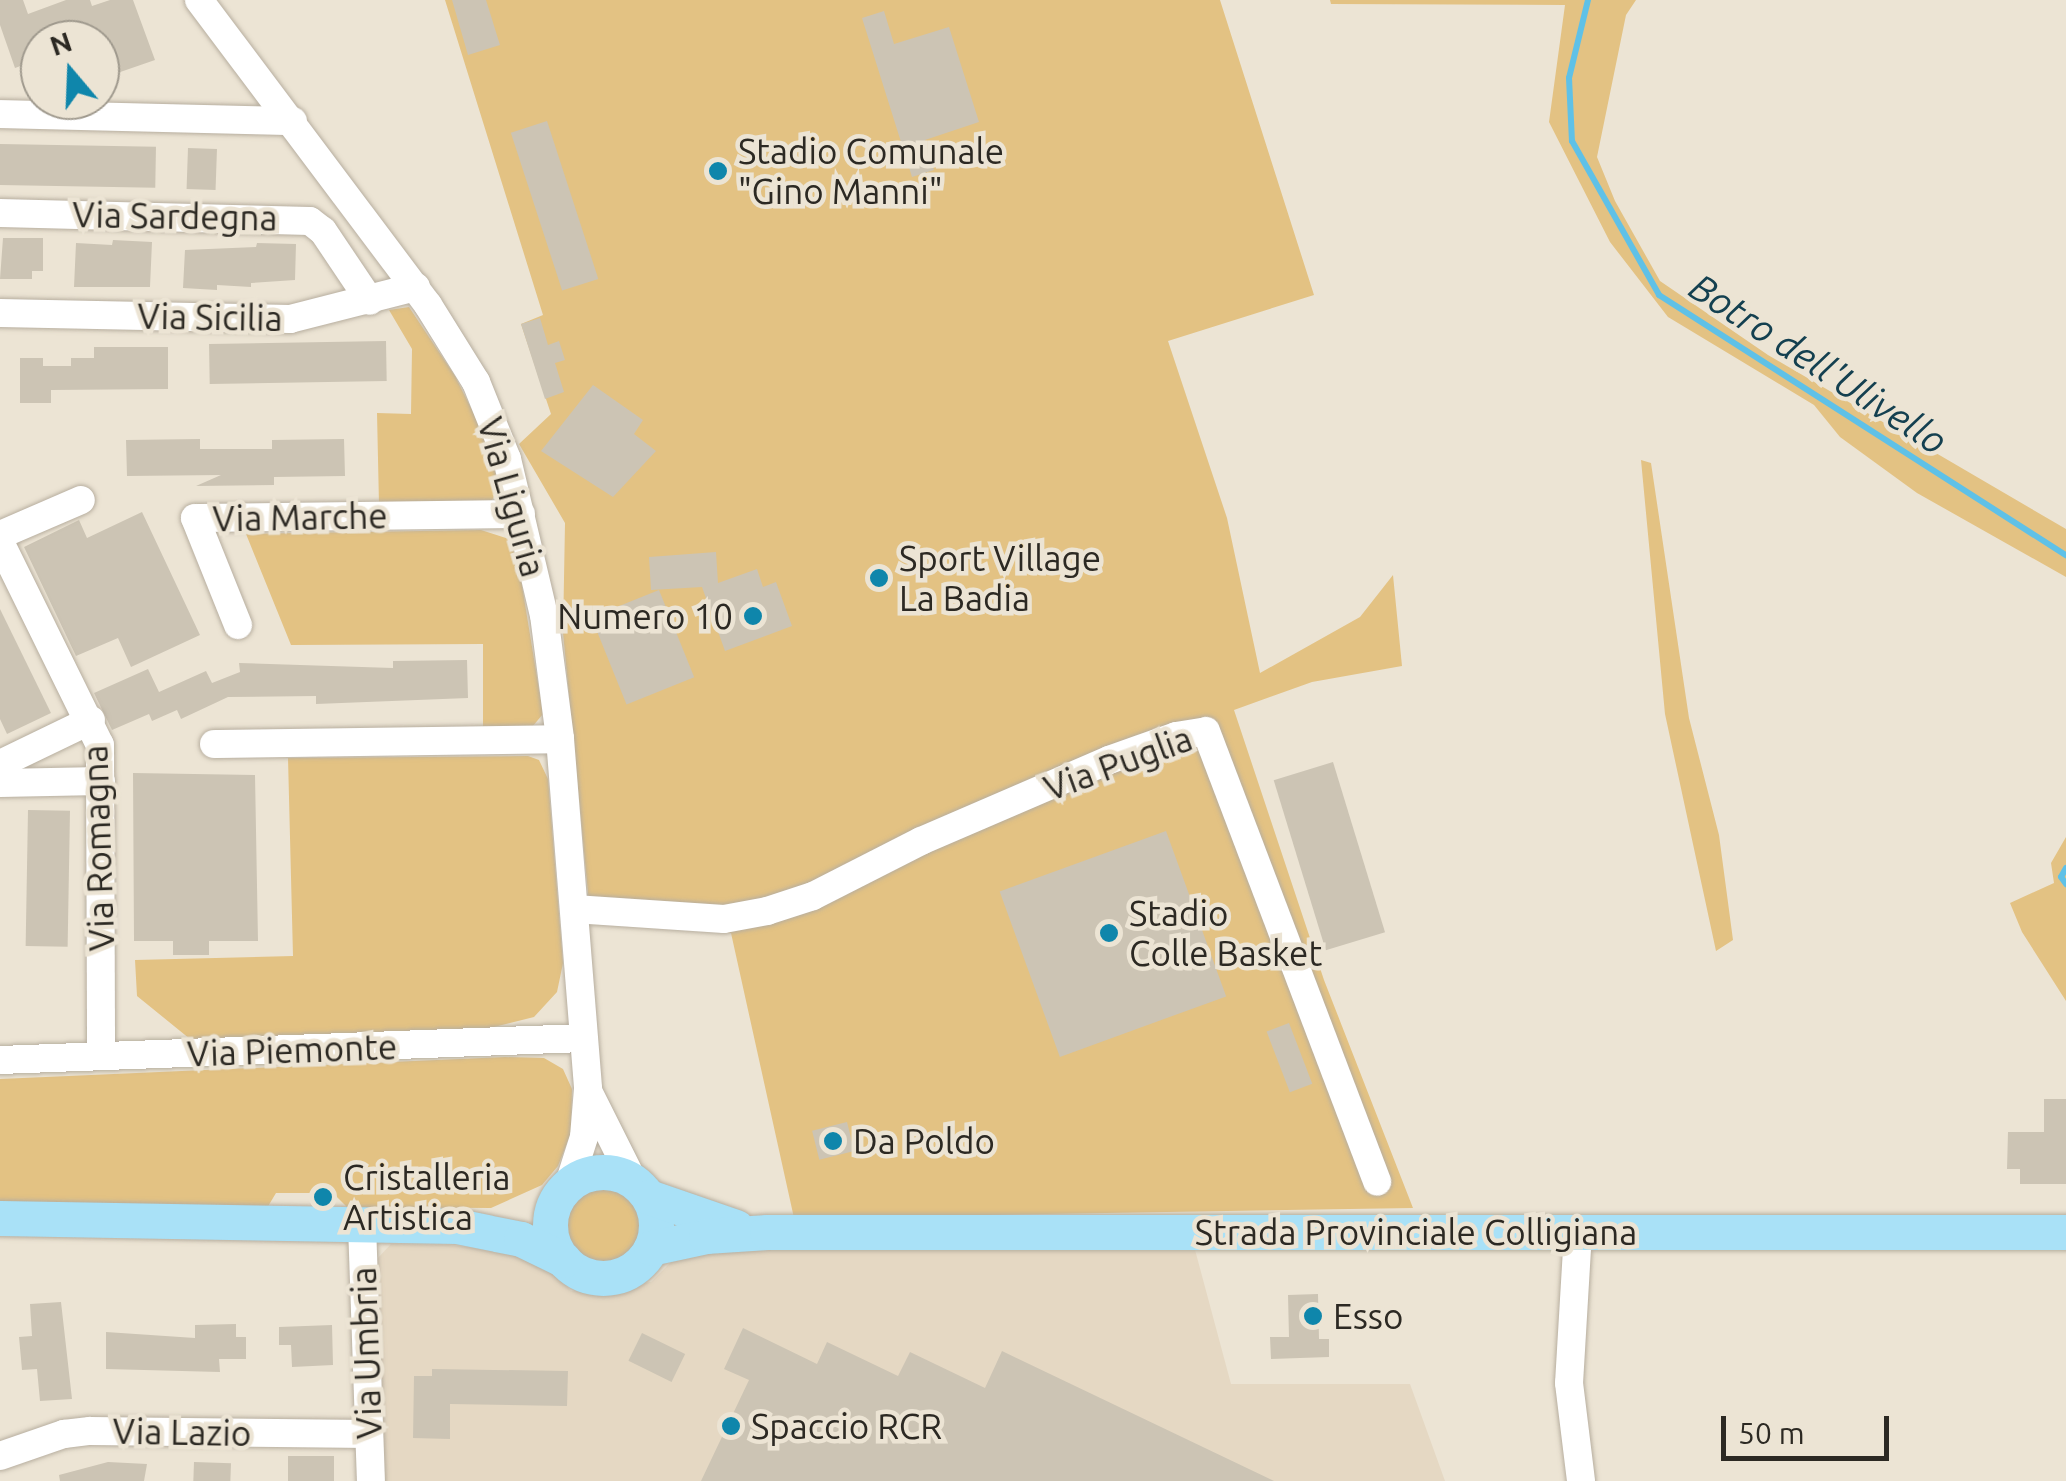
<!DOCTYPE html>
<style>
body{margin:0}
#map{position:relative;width:2066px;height:1481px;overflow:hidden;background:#ece4d4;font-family:Ubuntu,sans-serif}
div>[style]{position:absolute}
.built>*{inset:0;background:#e5d8c3}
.green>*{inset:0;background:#e3c283}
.round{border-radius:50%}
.stream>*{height:6px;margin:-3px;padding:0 3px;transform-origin:3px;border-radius:3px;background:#5fc1e7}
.building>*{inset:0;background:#ccc4b4;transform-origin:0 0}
.roads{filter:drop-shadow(0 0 2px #b7ae9f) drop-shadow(0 0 2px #b7ae9f)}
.minor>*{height:28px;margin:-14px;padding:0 14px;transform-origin:14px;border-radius:14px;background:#fff}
.major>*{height:35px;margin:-17.5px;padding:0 17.5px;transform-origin:17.5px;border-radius:17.5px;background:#a9e1f7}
.major>.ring{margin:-17.5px;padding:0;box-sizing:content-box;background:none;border:35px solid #a9e1f7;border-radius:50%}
.dots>*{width:28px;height:28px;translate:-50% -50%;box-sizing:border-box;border:5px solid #ece4d4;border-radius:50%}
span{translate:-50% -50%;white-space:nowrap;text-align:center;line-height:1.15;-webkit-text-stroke:9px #ece4d4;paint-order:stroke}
.poi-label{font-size:35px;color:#2c2923}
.left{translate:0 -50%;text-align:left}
.right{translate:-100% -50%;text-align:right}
.street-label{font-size:35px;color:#2c2923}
.water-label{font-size:38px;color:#144050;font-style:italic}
.north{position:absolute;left:20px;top:20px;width:100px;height:100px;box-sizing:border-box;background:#ece4d4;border:2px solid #9f998d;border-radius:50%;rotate:341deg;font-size:28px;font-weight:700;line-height:40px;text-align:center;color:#2c2923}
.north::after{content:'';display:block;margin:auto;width:35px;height:45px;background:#0f86ab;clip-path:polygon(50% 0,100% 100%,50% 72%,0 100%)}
.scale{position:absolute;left:1721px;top:1416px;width:168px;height:45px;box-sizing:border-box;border:5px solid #2c2923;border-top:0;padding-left:12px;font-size:30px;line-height:35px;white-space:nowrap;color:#2c2923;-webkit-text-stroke:8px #ece4d4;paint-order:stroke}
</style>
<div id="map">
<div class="built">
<i style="clip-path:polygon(391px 1244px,449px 1245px,519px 1253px,554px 1273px,571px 1291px,651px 1282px,674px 1259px,715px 1249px,1194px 1246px,1231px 1384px,1410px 1384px,1445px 1481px,382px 1481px,377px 1259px)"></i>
</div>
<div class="green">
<i style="clip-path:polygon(445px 0,1220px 0,1314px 295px,1168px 341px,1227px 518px,1260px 673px,1360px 617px,1393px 575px,1402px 666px,1312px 682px,1234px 710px,1324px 980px,1413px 1208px,794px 1218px,731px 933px,591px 924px,563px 633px,565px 523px,519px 444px,551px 414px,521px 324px,543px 315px)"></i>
<i style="clip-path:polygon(1330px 0,1636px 0,1626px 15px,1597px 157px,1615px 201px,1660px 281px,1768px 355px,2066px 529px,2066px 577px,1917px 493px,1840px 437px,1814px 405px,1668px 317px,1610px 242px,1549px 122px,1565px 5px,1331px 4px)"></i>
<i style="clip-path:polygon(409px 307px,455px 376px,480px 426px,500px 487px,492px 500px,480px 504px,379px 505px,377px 413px,411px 414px,412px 349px,389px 310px)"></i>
<i style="clip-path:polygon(1641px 460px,1651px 463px,1689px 718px,1719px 835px,1733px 940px,1716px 951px,1665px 714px)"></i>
<i style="clip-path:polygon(481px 530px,509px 539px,518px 561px,543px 714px,532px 727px,483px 729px,483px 644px,291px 645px,246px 534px)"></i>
<i style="clip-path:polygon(528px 756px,539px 760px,548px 779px,563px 963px,557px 992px,534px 1017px,486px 1029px,190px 1039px,137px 996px,135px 960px,293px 956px,288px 758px)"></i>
<i style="clip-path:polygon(2066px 837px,2066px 1001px,2022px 932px,2010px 903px,2054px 883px,2051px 863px)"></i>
<i style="clip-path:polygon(505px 1057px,544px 1058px,563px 1069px,572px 1089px,571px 1133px,558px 1166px,542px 1185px,491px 1208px,347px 1207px,333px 1193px,276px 1193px,264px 1213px,0 1206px,0 1079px)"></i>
<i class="round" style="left:567px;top:1185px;width:78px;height:78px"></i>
</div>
<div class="stream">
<i style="left:1588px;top:0;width:80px;rotate:103.7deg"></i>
<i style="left:1569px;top:78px;width:63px;rotate:87.3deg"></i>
<i style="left:1572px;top:141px;width:177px;rotate:60.5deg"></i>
<i style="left:1659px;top:295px;width:483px;rotate:32.6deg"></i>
<i style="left:2066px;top:868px;width:10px;rotate:119deg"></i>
<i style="left:2061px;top:877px;width:9px;rotate:54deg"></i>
</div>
<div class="building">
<i style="clip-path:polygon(0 0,23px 0,28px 14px,66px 0,90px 0,92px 6px,110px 0,133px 0,155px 60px,100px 79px,100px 40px,40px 40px,40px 59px,15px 68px,0 25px)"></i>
<i style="clip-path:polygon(452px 0,486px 0,500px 45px,468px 55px)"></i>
<i style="clip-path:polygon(884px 11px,894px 44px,949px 27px,979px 122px,925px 140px,934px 170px,912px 177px,862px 18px)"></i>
<i style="left:547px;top:121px;width:166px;height:38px;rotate:72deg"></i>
<i style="left:0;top:144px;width:156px;height:41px;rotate:1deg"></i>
<i style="left:188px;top:148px;width:29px;height:41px;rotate:2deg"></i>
<i style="clip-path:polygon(3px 238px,43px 238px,43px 271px,32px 271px,32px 279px,0 279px)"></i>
<i style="clip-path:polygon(113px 240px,152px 242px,150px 287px,74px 287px,76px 243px,112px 245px)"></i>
<i style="clip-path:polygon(257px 243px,296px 244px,295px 280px,251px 283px,251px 287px,217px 285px,217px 290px,183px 288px,185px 250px,256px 247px)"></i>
<i style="clip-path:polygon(540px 318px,548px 345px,559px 341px,565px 360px,555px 363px,564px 392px,545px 399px,521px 324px)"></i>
<i style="left:386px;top:341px;width:40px;height:177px;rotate:89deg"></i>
<i style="clip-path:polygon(94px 347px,168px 347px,168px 389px,51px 390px,51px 403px,20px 403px,20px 358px,43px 358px,43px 366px,71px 366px,71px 358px,94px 358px)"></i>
<i style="clip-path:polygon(593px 385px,643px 420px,634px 434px,656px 451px,613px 497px,541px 451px)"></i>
<i style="clip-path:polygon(200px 439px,200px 449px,272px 449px,272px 440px,344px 439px,345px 476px,274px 477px,274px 485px,196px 486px,221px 475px,127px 476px,126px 440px)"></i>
<i style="clip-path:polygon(142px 512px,200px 635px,131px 667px,118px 638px,76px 656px,24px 547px,79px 520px,87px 538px)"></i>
<i style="clip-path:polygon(716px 552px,718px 583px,757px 569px,763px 587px,776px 582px,792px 626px,725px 651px,702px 587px,651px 590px,649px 557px)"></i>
<i style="left:659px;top:590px;width:94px;height:73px;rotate:68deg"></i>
<i style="clip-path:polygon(0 609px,51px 713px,7px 734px,0 719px)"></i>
<i style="clip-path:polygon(467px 660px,468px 698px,316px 704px,316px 696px,228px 697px,181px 719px,177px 710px,152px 721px,149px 714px,112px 730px,94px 693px,148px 669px,159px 692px,206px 671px,212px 683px,240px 672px,239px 663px,393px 668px,393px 661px)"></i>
<i style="left:1333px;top:762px;width:178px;height:62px;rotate:73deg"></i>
<i style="clip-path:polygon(133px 773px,255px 775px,258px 941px,209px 941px,209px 955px,173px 955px,173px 941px,134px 941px)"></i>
<i style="left:28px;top:810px;width:42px;height:136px;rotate:1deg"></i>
<i style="left:1166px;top:831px;width:176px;height:177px;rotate:70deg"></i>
<i style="left:1289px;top:1023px;width:65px;height:24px;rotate:69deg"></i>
<i style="clip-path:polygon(2044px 1099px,2066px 1099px,2066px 1184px,2020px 1184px,2020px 1169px,2007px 1169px,2008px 1132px,2044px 1132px)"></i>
<i style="left:847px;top:1122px;width:30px;height:36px;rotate:76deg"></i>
<i style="clip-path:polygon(1318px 1294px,1319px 1339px,1329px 1339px,1329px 1357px,1271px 1359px,1270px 1337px,1289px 1337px,1288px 1295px)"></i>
<i style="clip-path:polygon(61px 1302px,72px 1399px,40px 1401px,37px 1369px,22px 1370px,19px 1337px,32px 1336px,30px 1304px)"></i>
<i style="clip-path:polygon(236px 1324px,236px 1337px,246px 1337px,246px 1359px,219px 1359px,220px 1372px,106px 1369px,106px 1332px,195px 1338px,195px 1325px)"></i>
<i style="clip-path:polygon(332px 1325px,333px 1365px,292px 1367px,291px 1345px,279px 1345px,279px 1327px)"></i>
<i style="clip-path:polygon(743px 1328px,817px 1364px,827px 1342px,898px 1376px,910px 1352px,985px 1388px,1002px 1351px,1274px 1481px,701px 1481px,749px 1380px,724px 1369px)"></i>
<i style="left:642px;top:1333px;width:48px;height:31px;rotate:26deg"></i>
<i style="clip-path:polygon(432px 1369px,568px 1371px,567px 1406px,450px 1404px,450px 1439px,413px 1438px,414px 1376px,432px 1376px)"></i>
<i style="left:288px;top:1456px;width:46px;height:25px"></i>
<i style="clip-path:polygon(108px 1462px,147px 1464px,144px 1481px,60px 1481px,59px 1475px)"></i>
<i style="left:194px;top:1462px;width:37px;height:19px;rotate:2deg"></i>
</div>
<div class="roads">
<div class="minor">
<i style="left:199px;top:0;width:381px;rotate:53.1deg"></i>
<i style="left:428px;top:305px;width:91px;rotate:58.1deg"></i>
<i style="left:476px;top:382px;width:83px;rotate:68.1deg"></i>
<i style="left:507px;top:459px;width:160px;rotate:76.7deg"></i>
<i style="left:544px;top:615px;width:125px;rotate:82.6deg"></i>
<i style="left:560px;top:739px;width:351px;rotate:85.4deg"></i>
<i style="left:588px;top:1089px;width:48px;rotate:94.8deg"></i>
<i style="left:584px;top:1137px;width:49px;rotate:107.7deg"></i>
<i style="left:0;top:114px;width:293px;rotate:1.4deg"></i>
<i style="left:0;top:213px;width:310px;rotate:1.5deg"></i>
<i style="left:310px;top:221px;width:16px;rotate:38deg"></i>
<i style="left:323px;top:231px;width:84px;rotate:56.1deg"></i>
<i style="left:0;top:313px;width:290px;rotate:1.2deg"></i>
<i style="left:290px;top:319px;width:130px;rotate:-14.3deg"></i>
<i style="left:0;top:535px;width:88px;rotate:-23.4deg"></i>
<i style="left:0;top:542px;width:226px;rotate:63.8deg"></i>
<i style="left:100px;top:745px;width:311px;rotate:89.8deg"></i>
<i style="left:238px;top:625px;width:115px;rotate:-111.9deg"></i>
<i style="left:195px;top:518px;width:326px;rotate:-0.7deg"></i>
<i style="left:214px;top:744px;width:346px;rotate:-0.8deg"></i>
<i style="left:0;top:764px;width:101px;rotate:-25.8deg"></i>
<i style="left:0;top:783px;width:101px;rotate:-1.1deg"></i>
<i style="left:574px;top:909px;width:150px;rotate:3.8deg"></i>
<i style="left:724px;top:919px;width:44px;rotate:-10.5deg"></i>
<i style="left:767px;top:911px;width:48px;rotate:-18.1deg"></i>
<i style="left:813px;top:896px;width:121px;rotate:-27deg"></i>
<i style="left:921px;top:841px;width:205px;rotate:-23.3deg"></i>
<i style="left:1109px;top:760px;width:71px;rotate:-19.7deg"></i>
<i style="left:1176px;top:736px;width:30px;rotate:-9deg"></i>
<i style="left:1206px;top:731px;width:482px;rotate:69.2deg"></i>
<i style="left:0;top:1060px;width:584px;rotate:-2.16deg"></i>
<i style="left:590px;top:1095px;width:96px;rotate:63.4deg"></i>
<i style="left:362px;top:1225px;width:256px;rotate:88deg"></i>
<i style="left:1578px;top:1232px;width:151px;rotate:93.4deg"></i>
<i style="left:1569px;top:1383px;width:99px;rotate:83deg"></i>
<i style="left:0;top:1456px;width:68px;rotate:-19deg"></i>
<i style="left:64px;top:1434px;width:26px;rotate:-7deg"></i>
<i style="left:90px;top:1431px;width:279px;rotate:0.6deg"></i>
</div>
<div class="major">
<i class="ring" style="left:550px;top:1172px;width:71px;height:71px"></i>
<i style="left:649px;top:1197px;width:92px;rotate:19deg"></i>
<i style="left:0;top:1218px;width:457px;rotate:1deg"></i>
<i style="left:457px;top:1226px;width:65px;rotate:11.5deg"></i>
<i style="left:521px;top:1239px;width:48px;rotate:26deg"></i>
<i style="left:651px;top:1248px;width:56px;rotate:-12.3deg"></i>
<i style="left:706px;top:1236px;width:61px;rotate:-3.8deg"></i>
<i style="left:767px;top:1232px;width:1299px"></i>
</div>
</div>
<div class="dots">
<i style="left:718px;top:171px;background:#0f86ab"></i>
<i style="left:879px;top:578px;background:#0f86ab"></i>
<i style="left:753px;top:616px;background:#0f86ab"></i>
<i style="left:1109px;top:933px;background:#0f86ab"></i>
<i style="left:833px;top:1141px;background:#0f86ab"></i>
<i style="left:323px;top:1197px;background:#0f86ab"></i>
<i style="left:1313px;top:1316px;background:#0f86ab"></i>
<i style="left:731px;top:1426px;background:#0f86ab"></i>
</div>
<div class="poi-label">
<span class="left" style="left:738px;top:171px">Stadio Comunale<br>"Gino Manni"</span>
<span class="left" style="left:899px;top:578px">Sport Village<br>La Badia</span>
<span class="right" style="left:733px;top:616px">Numero 10</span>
<span class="left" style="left:1129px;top:933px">Stadio<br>Colle Basket</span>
<span class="left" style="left:853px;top:1141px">Da Poldo</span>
<span class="left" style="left:343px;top:1197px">Cristalleria<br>Artistica</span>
<span class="left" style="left:1333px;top:1316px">Esso</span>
<span class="left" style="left:751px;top:1426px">Spaccio RCR</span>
</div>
<div class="street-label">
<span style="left:175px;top:216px;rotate:1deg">Via Sardegna</span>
<span style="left:210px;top:317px;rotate:1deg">Via Sicilia</span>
<span style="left:512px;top:497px;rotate:74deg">Via Liguria</span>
<span style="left:300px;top:517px;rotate:-1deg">Via Marche</span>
<span style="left:1118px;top:763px;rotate:-20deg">Via Puglia</span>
<span style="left:98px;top:848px;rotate:-92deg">Via Romagna</span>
<span style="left:292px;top:1050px;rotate:-2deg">Via Piemonte</span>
<span style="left:1416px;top:1232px">Strada Provinciale Colligiana</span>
<span style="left:366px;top:1353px;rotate:-92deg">Via Umbria</span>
<span style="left:182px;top:1432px;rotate:1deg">Via Lazio</span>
</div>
<div class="water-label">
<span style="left:1818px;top:364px;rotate:33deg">Botro dell'Ulivello</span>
</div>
<div class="north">N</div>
<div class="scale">50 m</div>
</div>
